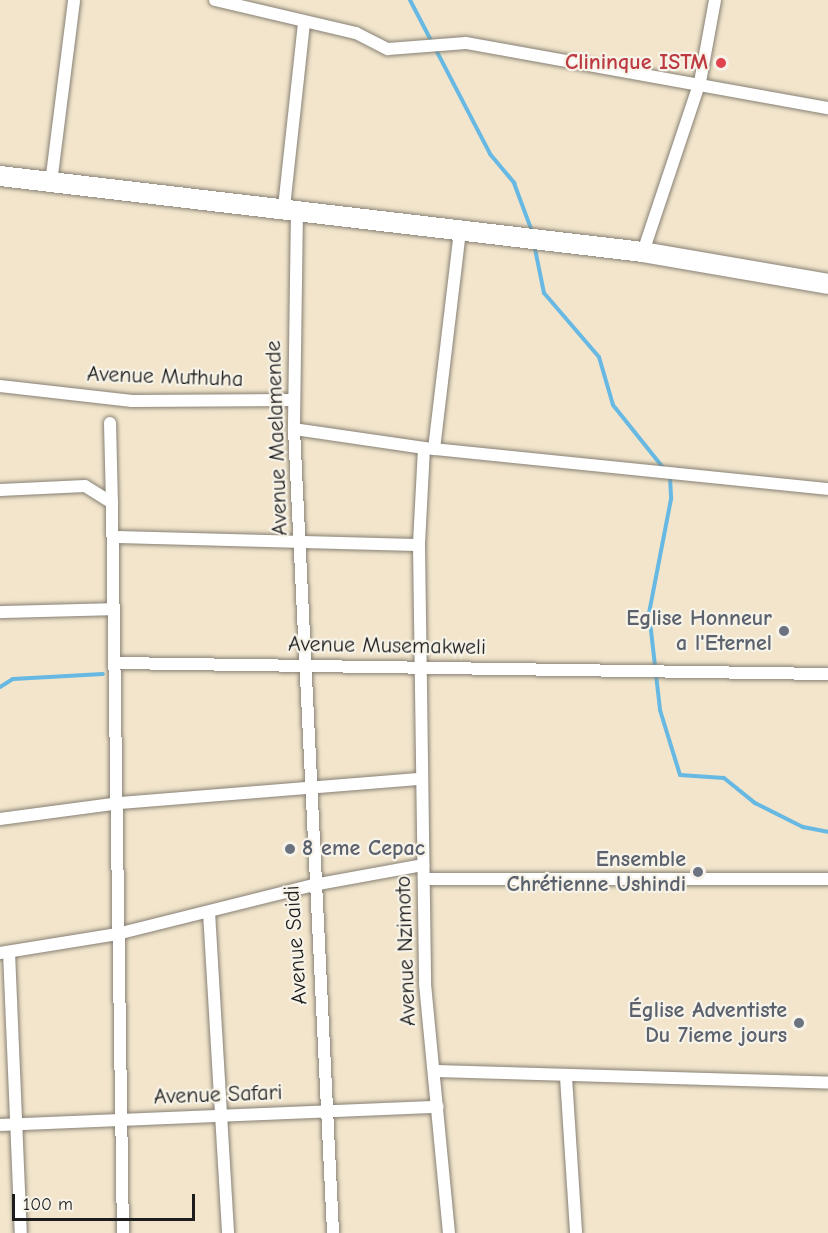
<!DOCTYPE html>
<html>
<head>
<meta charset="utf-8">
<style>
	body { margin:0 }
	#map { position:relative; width:828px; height:1233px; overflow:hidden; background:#f2e5cc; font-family:"Comic Neue",sans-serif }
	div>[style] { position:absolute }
	.stream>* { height:4px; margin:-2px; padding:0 2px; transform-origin:2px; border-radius:2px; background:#67b9e3 }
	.roads { filter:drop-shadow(0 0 2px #878074) drop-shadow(0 0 2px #878074) }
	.street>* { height:12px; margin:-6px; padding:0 6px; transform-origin:6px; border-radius:6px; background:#fff }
	.primary>* { height:20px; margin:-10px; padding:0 10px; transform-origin:10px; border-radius:10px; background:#fff }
	.dots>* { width:16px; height:16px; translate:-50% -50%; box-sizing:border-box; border:3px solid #f7f3e8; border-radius:50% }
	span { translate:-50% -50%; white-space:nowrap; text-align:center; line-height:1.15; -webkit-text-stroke:4.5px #f7f3e8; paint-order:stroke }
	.health-label { font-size:22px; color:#be3a42; font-weight:700 }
	.right { translate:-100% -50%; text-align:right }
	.street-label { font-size:22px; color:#1c1c1c }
	.worship-label { font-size:22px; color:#5b616d; font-weight:700 }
	.left { translate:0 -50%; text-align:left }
	.scale { position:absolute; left:12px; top:1194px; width:183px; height:27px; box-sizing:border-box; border:3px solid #1c1c1c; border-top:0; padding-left:8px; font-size:18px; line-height:21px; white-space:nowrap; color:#1c1c1c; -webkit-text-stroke:4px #f7f3e8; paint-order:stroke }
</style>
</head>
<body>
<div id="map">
	<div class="stream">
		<i style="left:410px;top:0;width:174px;rotate:62.5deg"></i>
		<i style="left:490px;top:154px;width:38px;rotate:50deg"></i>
		<i style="left:514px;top:183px;width:54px;rotate:69.6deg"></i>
		<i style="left:534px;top:244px;width:50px;rotate:78.5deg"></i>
		<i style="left:544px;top:293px;width:84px;rotate:49.3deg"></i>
		<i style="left:599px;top:357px;width:50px;rotate:73.7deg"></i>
		<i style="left:613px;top:405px;width:82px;rotate:51.4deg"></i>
		<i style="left:670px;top:477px;width:22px;rotate:87deg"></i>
		<i style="left:671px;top:499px;width:116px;rotate:100.9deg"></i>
		<i style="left:649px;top:613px;width:98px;rotate:83.5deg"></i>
		<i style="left:660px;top:710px;width:68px;rotate:72.9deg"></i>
		<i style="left:680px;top:775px;width:44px;rotate:3.9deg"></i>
		<i style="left:724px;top:778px;width:40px;rotate:39deg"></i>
		<i style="left:755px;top:803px;width:54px;rotate:26.6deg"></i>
		<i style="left:803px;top:827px;width:25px;rotate:11deg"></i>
		<i style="left:0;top:687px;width:15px;rotate:-32deg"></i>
		<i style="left:13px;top:679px;width:90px;rotate:-3.2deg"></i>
	</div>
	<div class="roads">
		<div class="street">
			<i style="left:215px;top:0;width:145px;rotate:13.2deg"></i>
			<i style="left:356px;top:33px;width:36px;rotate:27deg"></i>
			<i style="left:388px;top:49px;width:78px;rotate:-4.4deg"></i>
			<i style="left:466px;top:43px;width:368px;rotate:10.2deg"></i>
			<i style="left:51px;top:183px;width:184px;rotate:-82.8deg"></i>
			<i style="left:284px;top:207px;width:184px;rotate:-83.8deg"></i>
			<i style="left:297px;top:209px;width:220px;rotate:90.8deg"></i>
			<i style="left:294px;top:429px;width:805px;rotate:87.22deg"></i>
			<i style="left:643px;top:252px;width:179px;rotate:-71.5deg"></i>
			<i style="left:700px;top:82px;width:83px;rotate:-79.6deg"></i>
			<i style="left:0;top:386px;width:133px;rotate:6.5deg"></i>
			<i style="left:132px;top:401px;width:161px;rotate:-0.4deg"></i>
			<i style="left:110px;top:423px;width:80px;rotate:88.6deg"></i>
			<i style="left:294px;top:429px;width:131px;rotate:8.3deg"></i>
			<i style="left:424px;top:448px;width:406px;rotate:5.8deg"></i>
			<i style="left:424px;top:448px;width:97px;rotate:93deg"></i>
			<i style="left:419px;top:545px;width:439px;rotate:89.2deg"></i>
			<i style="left:425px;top:984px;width:250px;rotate:84.5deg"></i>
			<i style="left:434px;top:449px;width:221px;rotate:-83.2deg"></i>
			<i style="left:0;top:490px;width:85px;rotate:-2.7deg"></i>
			<i style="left:85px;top:486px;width:32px;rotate:32deg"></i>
			<i style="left:112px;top:503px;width:730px;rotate:89.14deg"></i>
			<i style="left:114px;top:537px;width:305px;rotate:1.5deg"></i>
			<i style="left:0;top:612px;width:113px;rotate:-1.5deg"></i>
			<i style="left:117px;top:663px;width:711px;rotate:0.89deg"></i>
			<i style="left:0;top:819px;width:121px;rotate:-7.6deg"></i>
			<i style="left:120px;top:803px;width:302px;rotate:-4.6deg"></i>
			<i style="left:424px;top:879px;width:404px"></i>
			<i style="left:209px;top:912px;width:322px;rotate:86.6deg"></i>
			<i style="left:9px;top:952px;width:281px;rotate:87.6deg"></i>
			<i style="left:0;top:953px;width:119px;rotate:-9.2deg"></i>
			<i style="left:117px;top:934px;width:202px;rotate:-14deg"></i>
			<i style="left:313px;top:885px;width:112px;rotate:-10.3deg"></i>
			<i style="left:434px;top:1071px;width:394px;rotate:1.7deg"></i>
			<i style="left:566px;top:1077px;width:156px;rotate:86.3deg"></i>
			<i style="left:0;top:1125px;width:438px;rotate:-2.4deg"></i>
		</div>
		<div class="primary">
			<i style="left:0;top:176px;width:647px;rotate:6.74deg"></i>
			<i style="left:643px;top:252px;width:188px;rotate:9.8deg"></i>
		</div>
	</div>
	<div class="dots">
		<i style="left:721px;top:63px;background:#e0444e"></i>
		<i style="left:784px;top:631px;background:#6b7280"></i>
		<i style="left:290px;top:849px;background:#6b7280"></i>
		<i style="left:698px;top:872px;background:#6b7280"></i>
		<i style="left:799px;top:1023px;background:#6b7280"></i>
	</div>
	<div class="health-label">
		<span class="right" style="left:708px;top:63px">Clininque ISTM</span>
	</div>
	<div class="street-label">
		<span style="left:165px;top:377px;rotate:2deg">Avenue Muthuha</span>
		<span style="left:277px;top:438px;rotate:-92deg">Avenue Maelamende</span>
		<span style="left:387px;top:646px;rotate:1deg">Avenue Musemakweli</span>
		<span style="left:296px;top:945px;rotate:-94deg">Avenue Saidi</span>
		<span style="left:406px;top:951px;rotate:-92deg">Avenue Nzimoto</span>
		<span style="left:218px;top:1095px;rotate:-2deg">Avenue Safari</span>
	</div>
	<div class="worship-label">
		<span class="right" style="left:772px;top:631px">Eglise Honneur<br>a l'Eternel</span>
		<span class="left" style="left:302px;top:849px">8 eme Cepac</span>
		<span class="right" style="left:686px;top:872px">Ensemble<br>Chrétienne Ushindi</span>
		<span class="right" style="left:787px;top:1023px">Église Adventiste<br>Du 7ieme jours</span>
	</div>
	<div class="scale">100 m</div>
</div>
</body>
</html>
